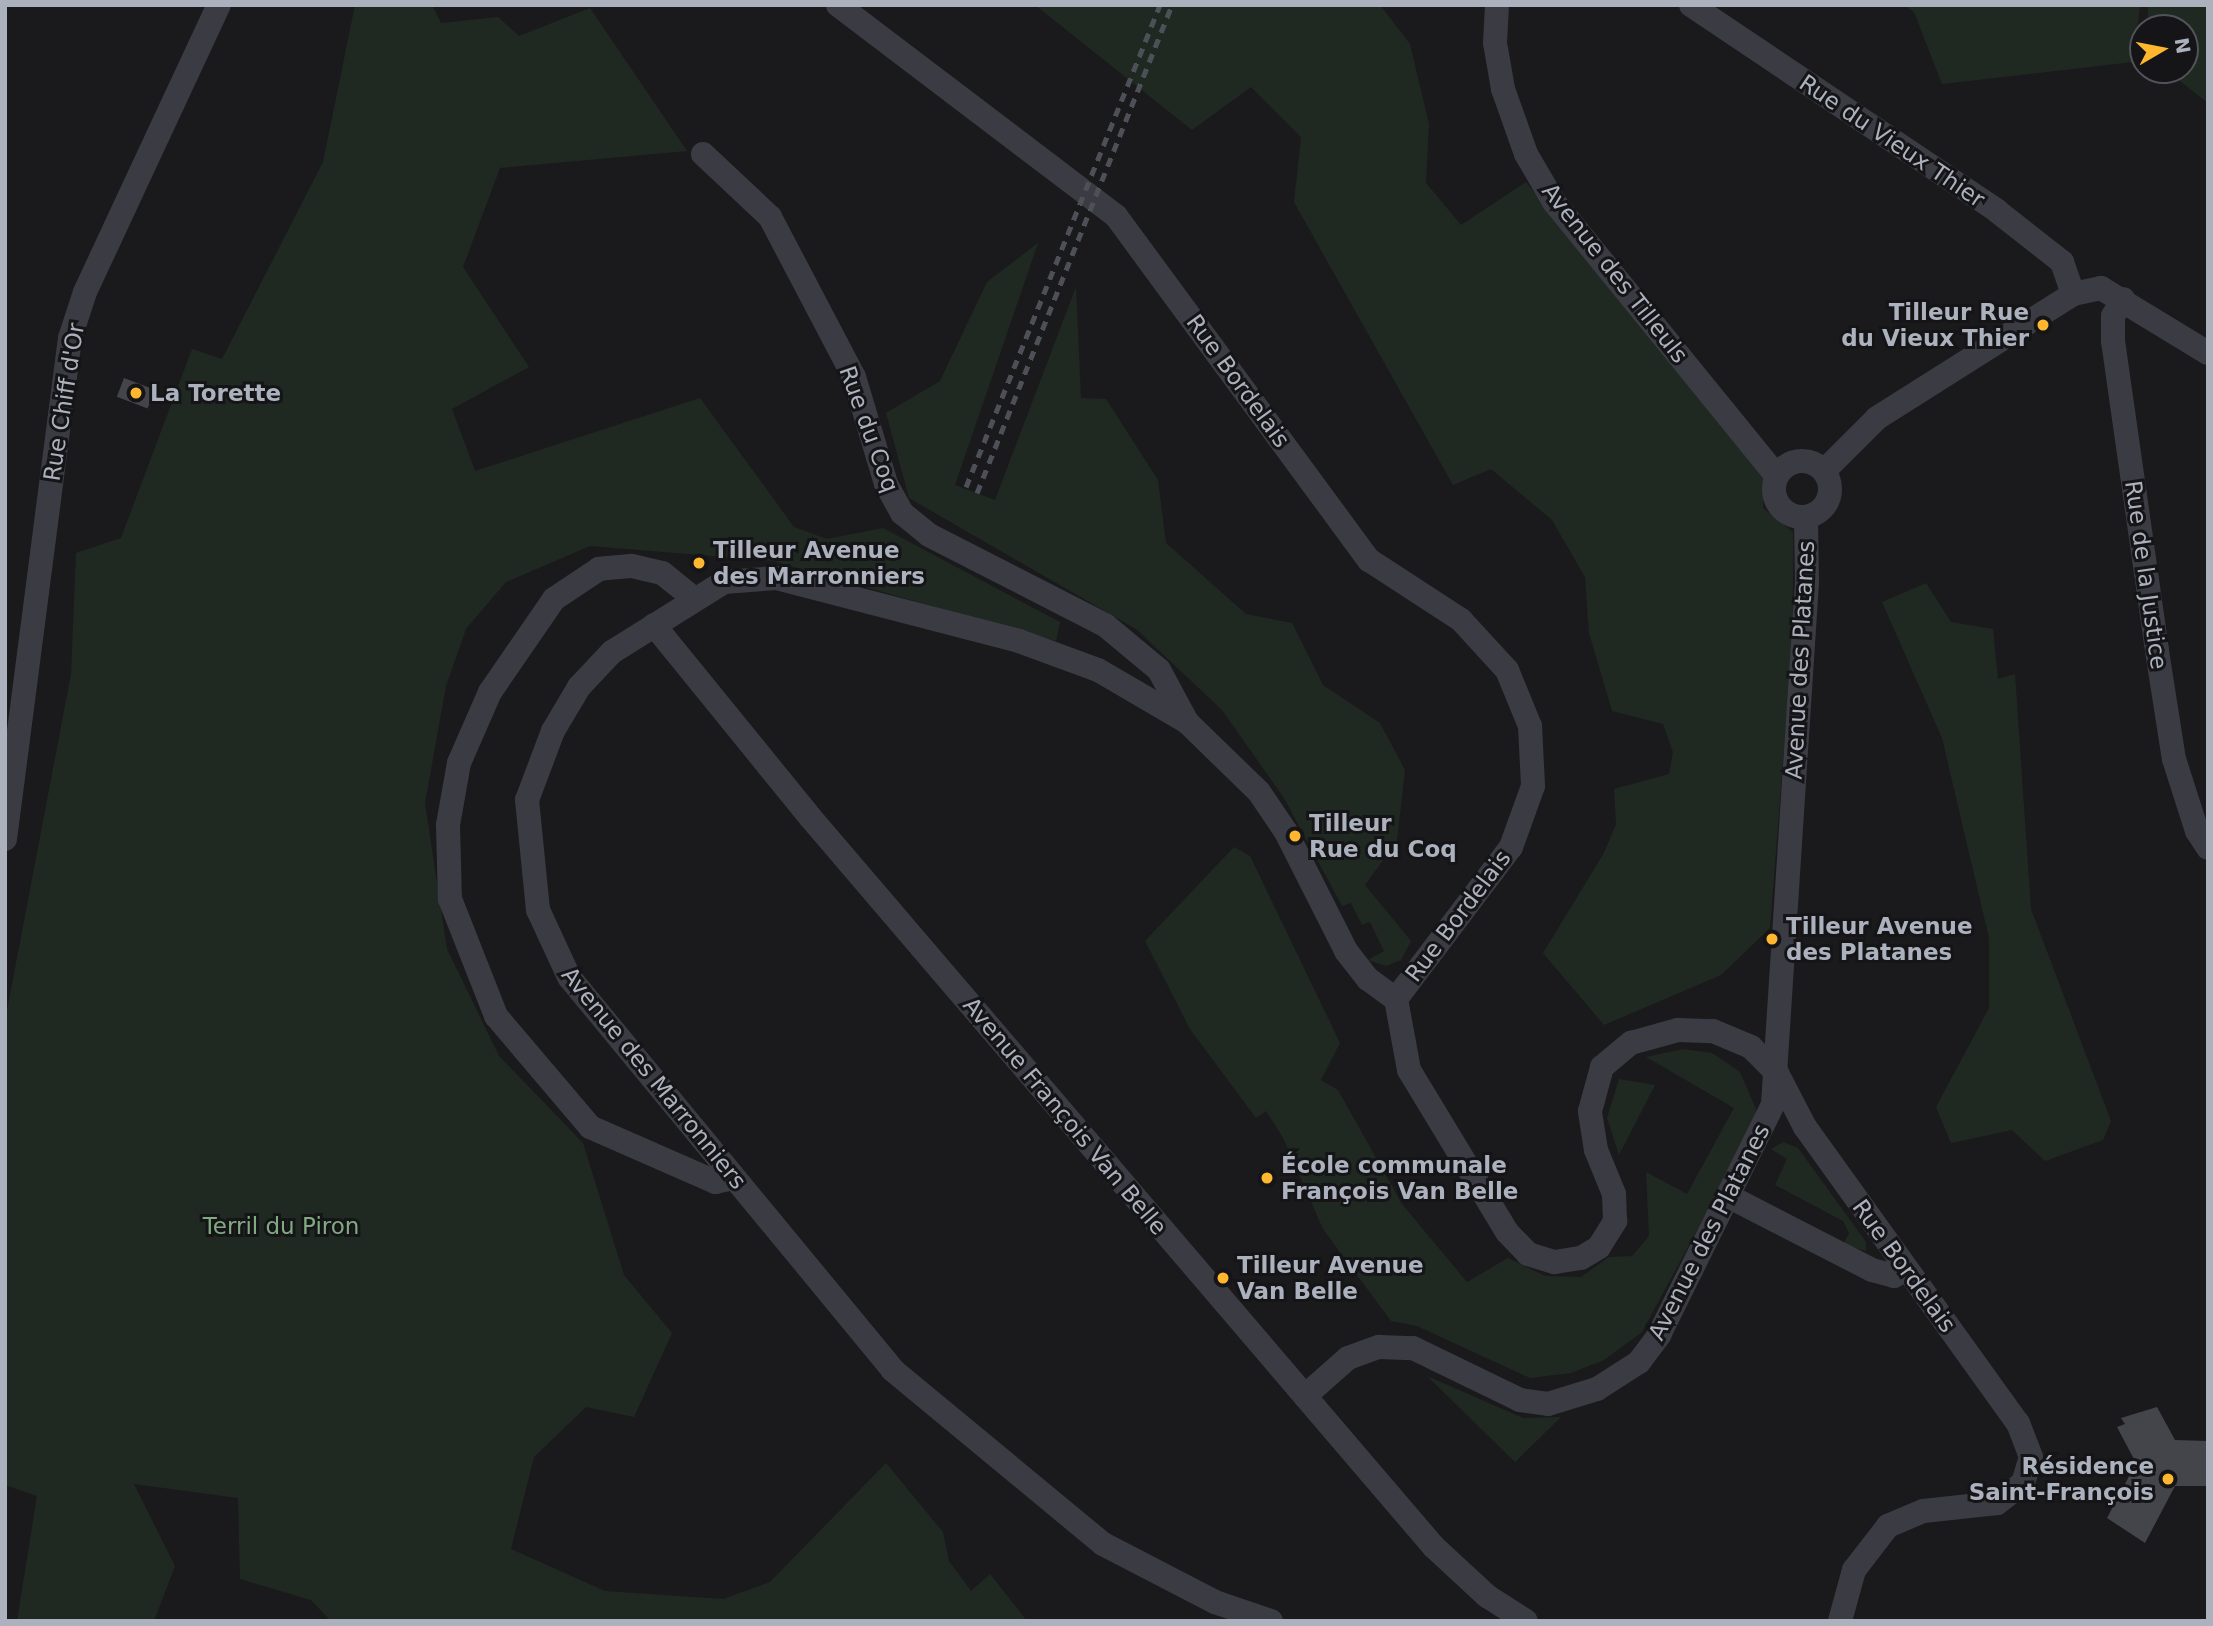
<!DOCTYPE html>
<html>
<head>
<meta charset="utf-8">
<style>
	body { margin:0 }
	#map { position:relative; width:2213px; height:1626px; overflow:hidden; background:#1a1a1d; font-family:"DejaVu Sans",sans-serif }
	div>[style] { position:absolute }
	.green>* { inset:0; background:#1f2921 }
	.building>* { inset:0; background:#44454a; transform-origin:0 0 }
	.street>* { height:24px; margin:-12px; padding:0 12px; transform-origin:12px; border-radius:12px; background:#3b3c43 }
	.street>.ring { margin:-12px; padding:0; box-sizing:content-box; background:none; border:24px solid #3b3c43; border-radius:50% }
	.rail>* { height:5px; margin-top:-2.5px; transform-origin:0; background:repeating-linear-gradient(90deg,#4e5058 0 9px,transparent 0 16px) }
	.dots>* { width:19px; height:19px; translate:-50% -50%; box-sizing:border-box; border:4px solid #151518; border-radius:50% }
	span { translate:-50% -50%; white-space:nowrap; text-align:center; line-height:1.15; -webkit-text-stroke:6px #151518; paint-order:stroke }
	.street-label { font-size:23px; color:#acb1be }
	.poi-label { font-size:23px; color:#acb1be; font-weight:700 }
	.right { translate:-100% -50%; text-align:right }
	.left { translate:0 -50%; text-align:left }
	.park-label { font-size:23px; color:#81aa83 }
	.frame { position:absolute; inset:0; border:7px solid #acb1be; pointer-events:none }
	.north { position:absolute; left:2129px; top:14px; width:70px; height:70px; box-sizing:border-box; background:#151518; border:2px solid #51535a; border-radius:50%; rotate:80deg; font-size:19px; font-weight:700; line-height:28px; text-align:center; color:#acb1be }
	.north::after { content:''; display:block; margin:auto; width:24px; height:32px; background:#ffb730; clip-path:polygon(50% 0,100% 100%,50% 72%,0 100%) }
</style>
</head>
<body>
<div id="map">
	<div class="green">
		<i style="clip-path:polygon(355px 5px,432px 5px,441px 23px,498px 17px,519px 36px,590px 8px,687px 151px,500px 168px,463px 267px,529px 367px,452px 409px,475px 471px,700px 398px,794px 527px,827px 539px,883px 528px,1060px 622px,1056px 641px,773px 561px,590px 546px,506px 582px,466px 629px,446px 686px,425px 803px,447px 949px,499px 1056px,583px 1143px,624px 1275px,672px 1333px,634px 1417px,586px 1407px,534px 1457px,511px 1549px,605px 1591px,723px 1599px,770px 1582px,886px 1463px,943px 1532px,949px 1561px,971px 1591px,990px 1574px,1027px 1621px,331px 1621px,311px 1600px,240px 1579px,238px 1498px,134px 1484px,175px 1566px,154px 1621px,17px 1621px,37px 1496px,5px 1485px,5px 1021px,71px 674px,76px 553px,121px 538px,192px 349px,222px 359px,323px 162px)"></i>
		<i style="clip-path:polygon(1035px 5px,1380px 5px,1410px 44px,1429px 124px,1426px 183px,1461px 225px,1526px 182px,1763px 473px,1763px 508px,1793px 532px,1793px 636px,1770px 928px,1721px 975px,1604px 1025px,1543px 953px,1604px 853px,1616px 824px,1614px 789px,1669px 774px,1673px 752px,1663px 724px,1612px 711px,1589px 633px,1585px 577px,1552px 520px,1491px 469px,1453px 485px,1294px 202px,1301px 137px,1251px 87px,1192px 130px)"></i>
		<i style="clip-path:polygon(1903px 5px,2140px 5px,2133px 62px,1942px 84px,1914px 12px)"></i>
		<i style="clip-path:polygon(2148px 5px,2208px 5px,2208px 103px,2166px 70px,2185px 70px,2185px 28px,2148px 28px)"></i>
		<i style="clip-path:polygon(1038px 243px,955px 485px,995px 500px,1076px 287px,1081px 398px,1106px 399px,1158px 480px,1166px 543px,1246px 614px,1292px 623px,1323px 685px,1380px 723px,1405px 770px,1397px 841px,1365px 885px,1411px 941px,1401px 960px,1386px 966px,1368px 960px,1384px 951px,1370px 922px,1362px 925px,1351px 903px,1342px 906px,1284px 798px,1222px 710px,1136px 629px,909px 498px,886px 413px,940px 381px,987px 282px)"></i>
		<i style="clip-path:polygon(1926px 583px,1951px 622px,1993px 629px,1998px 679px,2015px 674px,2031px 909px,2111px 1121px,2103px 1140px,2045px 1161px,2012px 1130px,1951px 1143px,1936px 1107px,1989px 1008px,1989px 938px,1942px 738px,1882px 602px)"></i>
		<i style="clip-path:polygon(1234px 847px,1250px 856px,1340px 1043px,1321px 1080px,1338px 1090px,1402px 1204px,1467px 1282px,1508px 1258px,1545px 1276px,1581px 1277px,1609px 1257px,1632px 1256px,1649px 1236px,1646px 1172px,1687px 1194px,1734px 1108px,1646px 1057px,1683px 1049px,1712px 1053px,1740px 1072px,1756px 1109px,1755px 1123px,1642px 1332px,1604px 1360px,1571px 1373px,1530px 1378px,1417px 1326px,1391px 1321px,1323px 1229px,1283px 1138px,1266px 1111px,1256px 1118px,1190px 1029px,1145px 941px)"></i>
		<i style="clip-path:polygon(1619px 1079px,1655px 1085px,1619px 1155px,1607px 1118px)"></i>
		<i style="clip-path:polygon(1783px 1142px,1798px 1148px,1866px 1242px,1866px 1251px,1843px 1245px,1849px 1233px,1843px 1221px,1775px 1185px,1787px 1159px,1771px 1149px)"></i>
		<i style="clip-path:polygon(1427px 1376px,1523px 1418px,1561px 1417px,1515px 1462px)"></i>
	</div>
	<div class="building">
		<i style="left:124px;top:378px;width:33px;height:20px;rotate:21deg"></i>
		<i style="clip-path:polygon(2157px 1407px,2175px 1440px,2208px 1441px,2208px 1486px,2175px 1486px,2145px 1543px,2107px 1518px,2136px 1463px,2117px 1427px,2125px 1424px,2121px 1418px)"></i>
	</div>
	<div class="street">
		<i style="left:838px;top:5px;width:349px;rotate:37.2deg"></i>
		<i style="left:1116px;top:216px;width:427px;rotate:53.7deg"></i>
		<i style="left:1369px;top:560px;width:110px;rotate:33.1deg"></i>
		<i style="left:1461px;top:620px;width:68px;rotate:47.4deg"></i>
		<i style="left:1507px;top:670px;width:61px;rotate:67.7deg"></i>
		<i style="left:1530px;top:726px;width:60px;rotate:87.1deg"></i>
		<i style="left:1533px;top:786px;width:65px;rotate:109.8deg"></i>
		<i style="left:1511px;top:847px;width:191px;rotate:127.1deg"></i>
		<i style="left:1396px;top:999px;width:72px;rotate:79.6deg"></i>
		<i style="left:1409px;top:1070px;width:189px;rotate:58.8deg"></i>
		<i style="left:1507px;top:1232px;width:30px;rotate:46deg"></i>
		<i style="left:1528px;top:1254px;width:28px;rotate:17deg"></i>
		<i style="left:1555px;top:1262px;width:26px;rotate:-9deg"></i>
		<i style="left:1581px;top:1258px;width:21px;rotate:-31deg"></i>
		<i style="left:1599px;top:1247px;width:31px;rotate:-58deg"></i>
		<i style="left:1615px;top:1221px;width:27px;rotate:-92deg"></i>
		<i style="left:1614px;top:1194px;width:48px;rotate:-112.2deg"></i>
		<i style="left:1596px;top:1150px;width:39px;rotate:-99deg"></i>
		<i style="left:1590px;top:1111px;width:46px;rotate:-74.7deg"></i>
		<i style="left:1602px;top:1067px;width:38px;rotate:-40deg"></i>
		<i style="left:1631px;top:1043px;width:49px;rotate:-15.5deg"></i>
		<i style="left:1678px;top:1030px;width:35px;rotate:2deg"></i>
		<i style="left:1713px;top:1031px;width:41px;rotate:22.8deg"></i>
		<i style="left:1751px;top:1047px;width:37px;rotate:45deg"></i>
		<i style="left:1777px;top:1073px;width:61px;rotate:62.6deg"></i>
		<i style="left:1805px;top:1127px;width:365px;rotate:54.3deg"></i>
		<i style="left:2018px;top:1423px;width:36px;rotate:69deg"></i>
		<i style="left:2031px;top:1457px;width:27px;rotate:107deg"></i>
		<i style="left:2023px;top:1483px;width:33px;rotate:142deg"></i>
		<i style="left:1997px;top:1503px;width:74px;rotate:173.8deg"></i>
		<i style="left:1923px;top:1511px;width:38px;rotate:157deg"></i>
		<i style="left:1888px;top:1526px;width:56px;rotate:127.7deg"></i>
		<i style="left:1854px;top:1570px;width:53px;rotate:105.4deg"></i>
		<i style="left:1497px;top:5px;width:38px;rotate:93deg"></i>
		<i style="left:1495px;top:43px;width:47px;rotate:80.1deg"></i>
		<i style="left:1503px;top:89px;width:69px;rotate:70.5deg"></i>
		<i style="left:1526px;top:154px;width:56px;rotate:59.7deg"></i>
		<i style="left:1554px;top:202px;width:353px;rotate:50.9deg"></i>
		<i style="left:1691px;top:5px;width:369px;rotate:33.9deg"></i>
		<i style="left:1997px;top:211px;width:83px;rotate:38.1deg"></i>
		<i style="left:2062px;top:262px;width:34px;rotate:71deg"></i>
		<i style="left:703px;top:154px;width:92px;rotate:43.2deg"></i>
		<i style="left:770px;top:217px;width:181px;rotate:62.3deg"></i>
		<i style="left:854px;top:377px;width:112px;rotate:73.3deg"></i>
		<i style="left:886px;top:484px;width:33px;rotate:61deg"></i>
		<i style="left:902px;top:513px;width:35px;rotate:39deg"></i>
		<i style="left:929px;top:535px;width:198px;rotate:27.1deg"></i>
		<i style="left:1105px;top:625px;width:70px;rotate:39.8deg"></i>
		<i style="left:1159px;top:670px;width:59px;rotate:61.7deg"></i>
		<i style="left:2123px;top:299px;width:20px;rotate:120deg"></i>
		<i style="left:2113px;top:316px;width:25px;rotate:90deg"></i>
		<i style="left:2113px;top:341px;width:313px;rotate:81.9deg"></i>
		<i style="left:2157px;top:651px;width:109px;rotate:81.1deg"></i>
		<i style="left:2174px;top:759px;width:76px;rotate:72.3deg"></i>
		<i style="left:2197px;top:831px;width:20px;rotate:57deg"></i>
		<i class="ring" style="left:1774px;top:461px;width:32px;height:32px"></i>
		<i style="left:1824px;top:471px;width:75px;rotate:-45deg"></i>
		<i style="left:1877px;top:418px;width:232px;rotate:-32.3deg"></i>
		<i style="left:2073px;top:294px;width:29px;rotate:-12deg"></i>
		<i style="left:2101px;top:288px;width:125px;rotate:31.3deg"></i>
		<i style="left:692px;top:597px;width:38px;rotate:-141deg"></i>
		<i style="left:662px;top:573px;width:32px;rotate:-167deg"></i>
		<i style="left:631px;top:566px;width:32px;rotate:175deg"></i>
		<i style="left:599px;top:569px;width:54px;rotate:146.3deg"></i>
		<i style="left:554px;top:599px;width:113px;rotate:124.5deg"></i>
		<i style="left:490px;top:692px;width:77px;rotate:113.6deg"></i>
		<i style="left:459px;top:763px;width:63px;rotate:100.1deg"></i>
		<i style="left:448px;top:825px;width:74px;rotate:88.5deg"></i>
		<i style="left:450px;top:899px;width:126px;rotate:68.5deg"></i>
		<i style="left:496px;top:1016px;width:145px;rotate:49.7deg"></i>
		<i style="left:590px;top:1127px;width:137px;rotate:23.7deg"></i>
		<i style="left:715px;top:1182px;width:19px;rotate:-12deg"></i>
		<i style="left:654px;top:625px;width:247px;rotate:50.9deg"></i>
		<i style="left:810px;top:817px;width:960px;rotate:49.48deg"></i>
		<i style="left:1434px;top:1547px;width:72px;rotate:42.8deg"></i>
		<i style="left:1487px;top:1596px;width:46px;rotate:32.7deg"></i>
		<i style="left:5px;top:839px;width:505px;rotate:-82.61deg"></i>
		<i style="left:70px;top:338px;width:48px;rotate:-71.9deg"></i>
		<i style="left:85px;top:292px;width:317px;rotate:-65deg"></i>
		<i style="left:1730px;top:1197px;width:160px;rotate:27.2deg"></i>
		<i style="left:1872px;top:1270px;width:23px;rotate:15deg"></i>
		<i style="left:1894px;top:1276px;width:14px;rotate:-34deg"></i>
		<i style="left:1305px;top:1396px;width:57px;rotate:-41.5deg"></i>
		<i style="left:1348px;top:1358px;width:33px;rotate:-20deg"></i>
		<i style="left:1379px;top:1347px;width:34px;rotate:2deg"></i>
		<i style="left:1413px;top:1348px;width:119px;rotate:25.9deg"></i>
		<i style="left:1520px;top:1400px;width:28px;rotate:8deg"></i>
		<i style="left:1548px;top:1404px;width:51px;rotate:-17deg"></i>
		<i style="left:1597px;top:1389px;width:50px;rotate:-32.7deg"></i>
		<i style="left:1639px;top:1362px;width:34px;rotate:-53deg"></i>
		<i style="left:1659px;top:1335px;width:258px;rotate:-63.7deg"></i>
		<i style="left:1773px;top:1104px;width:522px;rotate:-86.27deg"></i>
		<i style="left:1807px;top:583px;width:66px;rotate:-90.9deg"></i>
		<i style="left:1271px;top:1621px;width:59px;rotate:-161.3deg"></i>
		<i style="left:1215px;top:1602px;width:126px;rotate:-152.6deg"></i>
		<i style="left:1103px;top:1544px;width:273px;rotate:-140.4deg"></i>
		<i style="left:893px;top:1370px;width:509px;rotate:-129.5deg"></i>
		<i style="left:569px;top:977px;width:74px;rotate:-114.8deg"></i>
		<i style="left:538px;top:910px;width:111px;rotate:-95.7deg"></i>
		<i style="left:527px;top:800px;width:74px;rotate:-69.4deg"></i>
		<i style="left:553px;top:731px;width:51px;rotate:-59.4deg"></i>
		<i style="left:579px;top:687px;width:48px;rotate:-46.7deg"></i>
		<i style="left:612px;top:652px;width:132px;rotate:-32deg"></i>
		<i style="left:724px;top:582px;width:52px;rotate:-4.4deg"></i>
		<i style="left:776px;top:578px;width:251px;rotate:14.5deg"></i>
		<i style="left:1019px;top:641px;width:84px;rotate:20.2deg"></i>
		<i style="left:1098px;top:670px;width:103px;rotate:30.3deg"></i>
		<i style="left:1187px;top:722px;width:100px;rotate:44.2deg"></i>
		<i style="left:1259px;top:792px;width:48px;rotate:56deg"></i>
		<i style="left:1286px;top:832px;width:133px;rotate:63.2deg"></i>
		<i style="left:1346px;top:951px;width:36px;rotate:52deg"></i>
		<i style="left:1368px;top:979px;width:34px;rotate:36deg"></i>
	</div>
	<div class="rail">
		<i style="left:966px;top:487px;width:520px;rotate:-68.08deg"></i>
		<i style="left:977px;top:493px;width:526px;rotate:-68.22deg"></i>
	</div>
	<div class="dots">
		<i style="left:2043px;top:325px;background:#ffb730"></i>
		<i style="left:136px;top:393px;background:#ffb730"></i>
		<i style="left:699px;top:563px;background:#ffb730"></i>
		<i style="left:1295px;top:836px;background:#ffb730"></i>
		<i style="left:1772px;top:939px;background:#ffb730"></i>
		<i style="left:1267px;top:1178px;background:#ffb730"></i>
		<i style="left:1223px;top:1278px;background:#ffb730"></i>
		<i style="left:2168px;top:1479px;background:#ffb730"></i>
	</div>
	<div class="street-label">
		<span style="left:1892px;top:141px;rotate:34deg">Rue du Vieux Thier</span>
		<span style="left:1615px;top:273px;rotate:52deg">Avenue des Tilleuls</span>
		<span style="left:1238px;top:381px;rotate:54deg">Rue Bordelais</span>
		<span style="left:64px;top:402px;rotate:-81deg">Rue Chiff d'Or</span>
		<span style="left:869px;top:429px;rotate:70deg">Rue du Coq</span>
		<span style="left:2146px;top:575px;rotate:82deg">Rue de la Justice</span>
		<span style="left:1800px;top:660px;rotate:-87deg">Avenue des Platanes</span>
		<span style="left:1458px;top:916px;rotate:-53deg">Rue Bordelais</span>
		<span style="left:654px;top:1078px;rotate:51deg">Avenue des Marronniers</span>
		<span style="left:1065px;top:1116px;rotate:50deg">Avenue François Van Belle</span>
		<span style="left:1709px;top:1232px;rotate:-63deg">Avenue des Platanes</span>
		<span style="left:1904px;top:1266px;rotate:54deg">Rue Bordelais</span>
	</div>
	<div class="poi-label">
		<span class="right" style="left:2029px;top:325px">Tilleur Rue<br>du Vieux Thier</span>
		<span class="left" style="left:150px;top:393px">La Torette</span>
		<span class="left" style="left:713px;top:563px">Tilleur Avenue<br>des Marronniers</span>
		<span class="left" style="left:1309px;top:836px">Tilleur<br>Rue du Coq</span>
		<span class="left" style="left:1786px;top:939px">Tilleur Avenue<br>des Platanes</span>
		<span class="left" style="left:1281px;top:1178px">École communale<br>François Van Belle</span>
		<span class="left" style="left:1237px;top:1278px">Tilleur Avenue<br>Van Belle</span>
		<span class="right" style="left:2154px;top:1479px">Résidence<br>Saint-François</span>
	</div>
	<div class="park-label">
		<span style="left:281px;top:1226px">Terril du Piron</span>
	</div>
	<div class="frame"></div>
	<div class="north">N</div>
</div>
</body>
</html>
